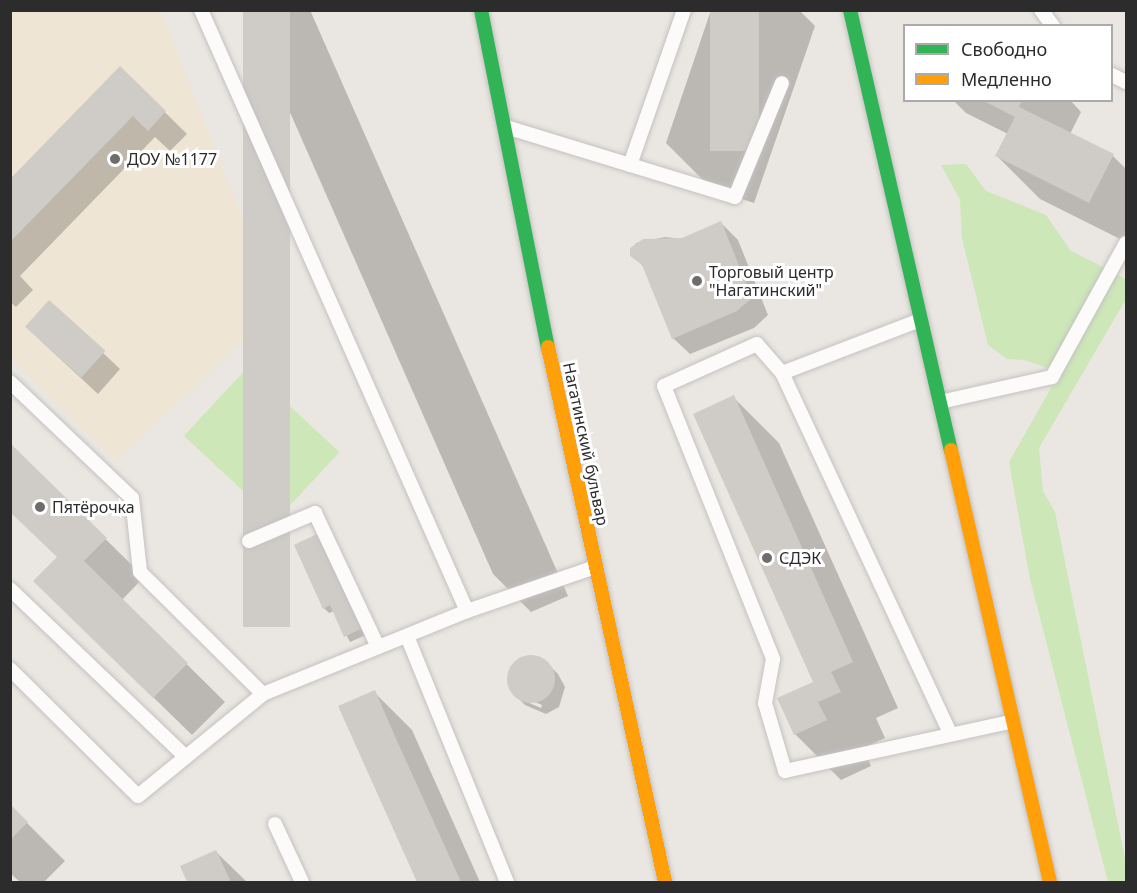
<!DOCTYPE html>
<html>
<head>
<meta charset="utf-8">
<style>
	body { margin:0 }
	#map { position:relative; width:1137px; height:893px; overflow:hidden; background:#eae6e1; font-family:"Noto Sans",sans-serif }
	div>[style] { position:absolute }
	.education>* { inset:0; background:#eee5d5 }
	.green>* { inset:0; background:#cde7b8; transform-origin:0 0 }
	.shadow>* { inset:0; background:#0003 }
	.building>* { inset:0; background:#cfccc8; transform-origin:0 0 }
	.round { border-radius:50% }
	.roads { filter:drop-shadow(0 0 2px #c3c2c2) drop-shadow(0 0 2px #c3c2c2) }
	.lane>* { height:14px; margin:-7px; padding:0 7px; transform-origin:7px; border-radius:7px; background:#fcfbfa }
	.fast>* { height:14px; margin:-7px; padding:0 7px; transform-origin:7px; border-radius:7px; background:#30b455 }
	.slow>* { height:14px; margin:-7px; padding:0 7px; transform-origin:7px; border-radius:7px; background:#ff9f0a }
	.dots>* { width:16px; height:16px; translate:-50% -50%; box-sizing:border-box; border:3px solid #fff; border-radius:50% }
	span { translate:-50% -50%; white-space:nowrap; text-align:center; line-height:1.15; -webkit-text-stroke:6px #fff; paint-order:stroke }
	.poi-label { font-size:16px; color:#2c2c2c }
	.left { translate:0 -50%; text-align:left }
	.street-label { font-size:16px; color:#2c2c2c }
	.frame { position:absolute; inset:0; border:12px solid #2c2c2c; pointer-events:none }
	.legend { position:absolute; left:903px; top:24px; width:210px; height:78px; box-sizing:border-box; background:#fff; border:2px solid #ababab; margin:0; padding:8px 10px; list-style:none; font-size:18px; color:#2c2c2c }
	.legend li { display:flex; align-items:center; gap:12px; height:30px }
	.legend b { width:30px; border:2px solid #ababab }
</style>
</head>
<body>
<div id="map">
	<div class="education">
		<i style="clip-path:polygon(10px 11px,161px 11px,277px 307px,116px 462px,11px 358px)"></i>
	</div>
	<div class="green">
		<i style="clip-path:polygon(966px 164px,986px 191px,1046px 215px,1071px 251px,1126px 279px,1126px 299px,1039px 448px,1043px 491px,1055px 512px,1126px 864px,1126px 882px,1108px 882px,1030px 579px,1009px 462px,1060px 372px,1024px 360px,1007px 359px,988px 345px,962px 238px,960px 200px,941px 165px)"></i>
		<i style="left:248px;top:367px;width:125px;height:94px;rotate:43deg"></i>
	</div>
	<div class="shadow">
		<i style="clip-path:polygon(245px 10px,310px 10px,568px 596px,531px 612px,493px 574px)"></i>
		<i style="clip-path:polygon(711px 10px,799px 10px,815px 26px,754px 203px,712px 189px,666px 143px)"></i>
		<i style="clip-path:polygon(120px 68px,187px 134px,170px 151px,155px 137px,20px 276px,33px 290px,16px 307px,10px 302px,10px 182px)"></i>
		<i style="clip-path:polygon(953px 100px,1070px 100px,1081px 112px,1070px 134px,1113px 156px,1126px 169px,1126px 242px,1040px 199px,997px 156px,1008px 134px,966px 113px)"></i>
		<i style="clip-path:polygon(721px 223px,738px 240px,768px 315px,754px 328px,690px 354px,673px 338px,645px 268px,632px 255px,636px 243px,665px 237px,682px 239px)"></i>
		<i style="clip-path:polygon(49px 302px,120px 369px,98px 394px,43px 343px)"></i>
		<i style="clip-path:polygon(733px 397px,779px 443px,898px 708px,876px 718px,885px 738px,863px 748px,871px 766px,841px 780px,795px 734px,815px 683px)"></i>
		<i style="clip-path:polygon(10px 445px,144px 577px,122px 600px,225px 702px,192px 735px,73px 619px,59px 557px)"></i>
		<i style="clip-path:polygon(319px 535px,366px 635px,350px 642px,334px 611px,329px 613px,324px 608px)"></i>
		<i style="clip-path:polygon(evenodd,526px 658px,547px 663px,558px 674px,565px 687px,559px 707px,546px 714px,525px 705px,514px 694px,509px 680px,514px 666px,526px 658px,520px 696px,542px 705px,541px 708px,520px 699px,520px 696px)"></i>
		<i style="clip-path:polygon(374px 692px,412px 730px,480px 882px,418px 882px,340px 707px)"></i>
		<i style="clip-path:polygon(10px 806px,65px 861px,44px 882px,20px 882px,10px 873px)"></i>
		<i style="clip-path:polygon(216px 852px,247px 882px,189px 882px,182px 867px)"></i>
	</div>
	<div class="building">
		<i style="left:243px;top:10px;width:47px;height:617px"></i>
		<i style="left:710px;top:10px;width:49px;height:141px"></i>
		<i style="clip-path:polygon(120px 66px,166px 111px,148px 131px,133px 116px,10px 242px,10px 179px)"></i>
		<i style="clip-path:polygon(982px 100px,1022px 100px,1019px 107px,1114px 154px,1089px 203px,995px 156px,1015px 117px)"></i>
		<i style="clip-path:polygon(721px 221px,752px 298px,737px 311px,672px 339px,642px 265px,630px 256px,630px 248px,643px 239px,682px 238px)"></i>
		<i style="left:49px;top:300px;width:76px;height:36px;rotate:42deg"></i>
		<i style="clip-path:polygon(734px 395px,853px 662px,831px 672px,841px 692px,818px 702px,827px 720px,794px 735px,777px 698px,813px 682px,693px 414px)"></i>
		<i style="clip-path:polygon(10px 443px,107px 538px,84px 561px,188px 663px,153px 698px,33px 581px,57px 557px,10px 512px)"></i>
		<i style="clip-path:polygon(319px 533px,361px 629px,344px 637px,330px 605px,323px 609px,294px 545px)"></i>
		<i class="round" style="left:507px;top:655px;width:48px;height:48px"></i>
		<i style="clip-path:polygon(375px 690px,393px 732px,461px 882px,417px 882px,338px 706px)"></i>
		<i style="clip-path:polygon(10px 804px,28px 822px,10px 840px)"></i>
		<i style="clip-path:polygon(216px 850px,231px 882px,187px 882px,180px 866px)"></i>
	</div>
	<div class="roads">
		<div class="lane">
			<i style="left:201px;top:10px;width:657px;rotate:66.13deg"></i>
			<i style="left:1041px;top:10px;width:20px;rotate:53deg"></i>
			<i style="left:1112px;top:75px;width:16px;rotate:27deg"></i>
			<i style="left:506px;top:127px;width:239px;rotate:17deg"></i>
			<i style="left:735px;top:197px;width:123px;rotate:-67.6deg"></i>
			<i style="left:630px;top:165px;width:164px;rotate:-70.8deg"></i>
			<i style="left:782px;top:373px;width:148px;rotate:-21deg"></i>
			<i style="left:10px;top:382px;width:168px;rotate:43.6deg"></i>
			<i style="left:132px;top:498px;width:74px;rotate:83.8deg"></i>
			<i style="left:140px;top:572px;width:173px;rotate:44.8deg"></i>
			<i style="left:940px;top:402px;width:115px;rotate:-12.6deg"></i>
			<i style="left:1052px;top:377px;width:153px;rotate:-61.1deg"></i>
			<i style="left:249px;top:541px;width:72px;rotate:-23deg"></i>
			<i style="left:315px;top:513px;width:148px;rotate:64.8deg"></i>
			<i style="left:10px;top:589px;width:243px;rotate:43.7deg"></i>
			<i style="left:407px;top:636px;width:266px;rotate:67.9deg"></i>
			<i style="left:10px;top:669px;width:180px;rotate:44.8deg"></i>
			<i style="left:138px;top:796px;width:161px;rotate:-39.2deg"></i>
			<i style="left:263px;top:694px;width:220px;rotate:-22.1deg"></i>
			<i style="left:467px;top:611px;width:135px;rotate:-19deg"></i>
			<i style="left:950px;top:733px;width:397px;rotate:-115deg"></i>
			<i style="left:782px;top:373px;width:38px;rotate:-131deg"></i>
			<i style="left:757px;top:344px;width:102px;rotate:155.7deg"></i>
			<i style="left:664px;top:386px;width:294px;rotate:68.2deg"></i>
			<i style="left:773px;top:659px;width:45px;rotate:100.3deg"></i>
			<i style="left:765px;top:703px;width:71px;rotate:73.6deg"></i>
			<i style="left:785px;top:771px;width:230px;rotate:-12.3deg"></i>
			<i style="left:275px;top:824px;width:64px;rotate:65deg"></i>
		</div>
		<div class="fast">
			<i style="left:481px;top:10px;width:344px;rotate:78.8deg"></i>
			<i style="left:850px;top:10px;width:451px;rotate:77.1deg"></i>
		</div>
		<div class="slow">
			<i style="left:548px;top:347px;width:548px;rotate:77.66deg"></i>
			<i style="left:951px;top:450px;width:443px;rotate:77.1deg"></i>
		</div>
	</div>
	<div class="dots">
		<i style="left:115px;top:159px;background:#6e6d6b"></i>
		<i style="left:697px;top:281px;background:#6e6d6b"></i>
		<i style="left:40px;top:507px;background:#6e6d6b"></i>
		<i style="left:767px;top:558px;background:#6e6d6b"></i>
	</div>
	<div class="poi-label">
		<span class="left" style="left:127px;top:159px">ДОУ №1177</span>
		<span class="left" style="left:709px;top:281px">Торговый центр<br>"Нагатинский"</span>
		<span class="left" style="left:52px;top:507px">Пятёрочка</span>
		<span class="left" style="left:779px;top:558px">СДЭК</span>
	</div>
	<div class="street-label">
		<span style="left:586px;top:444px;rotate:78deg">Нагатинский бульвар</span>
	</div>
	<div class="frame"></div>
	<ul class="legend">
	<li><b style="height:8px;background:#30b455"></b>Свободно</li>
	<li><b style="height:8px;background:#ff9f0a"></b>Медленно</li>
	</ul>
</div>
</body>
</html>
